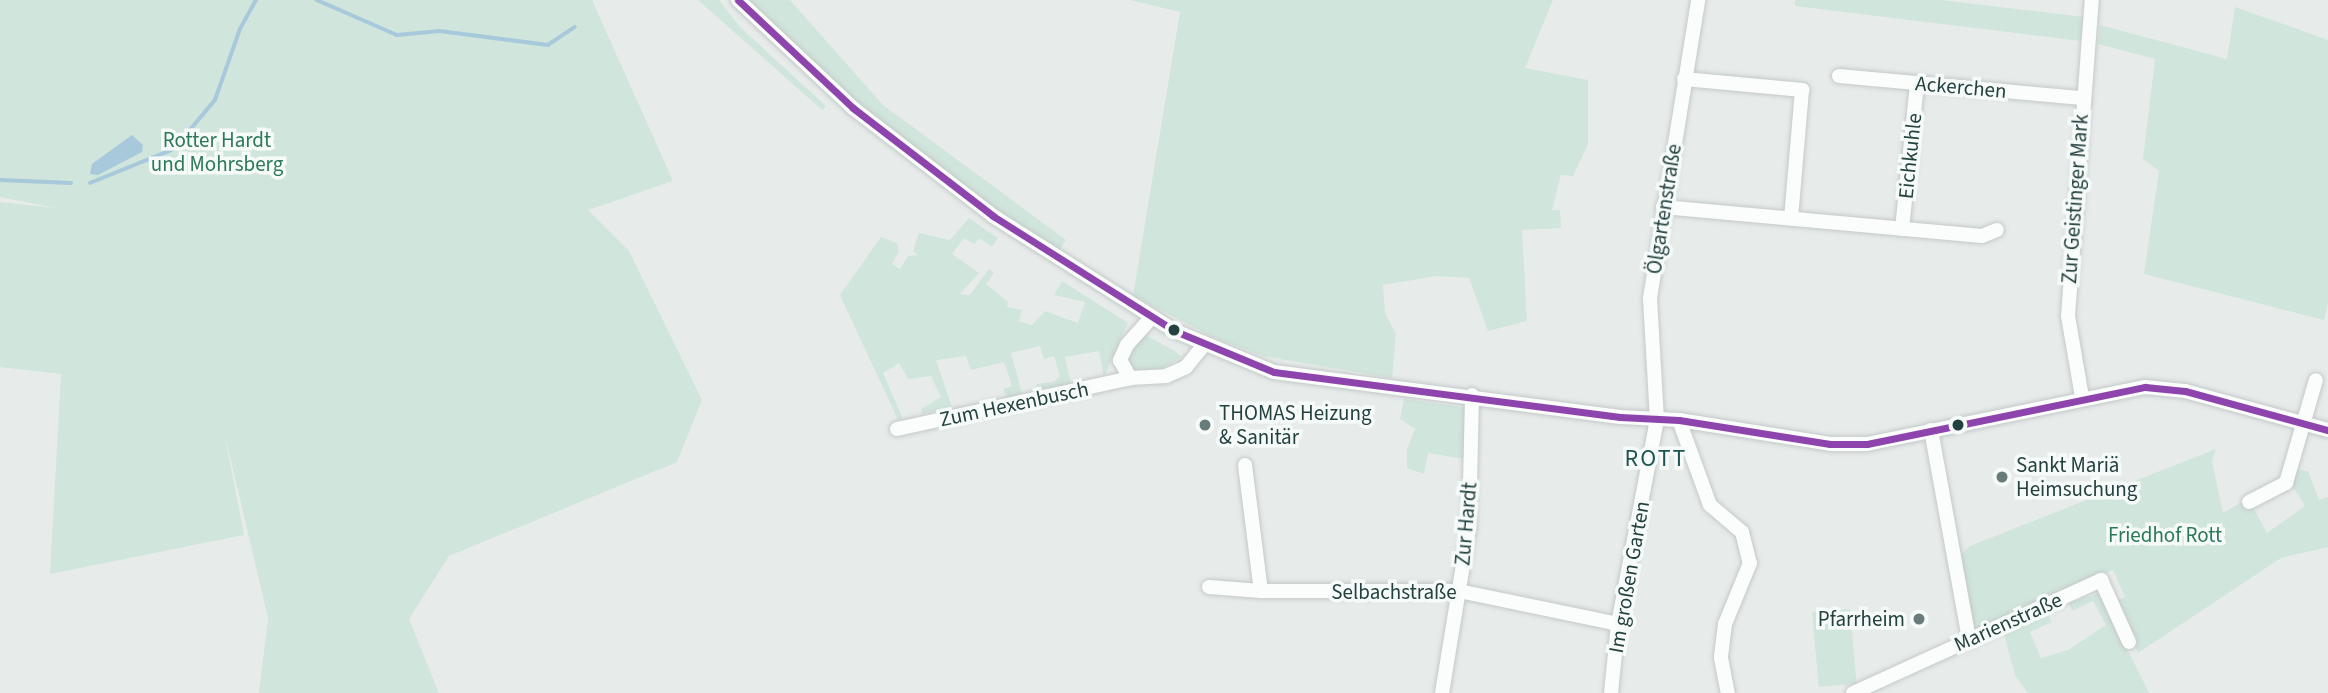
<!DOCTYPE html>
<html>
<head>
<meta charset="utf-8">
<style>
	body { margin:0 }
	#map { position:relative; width:2328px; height:693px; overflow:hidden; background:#e7eceb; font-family:"Source Sans 3",sans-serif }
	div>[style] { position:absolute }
	.green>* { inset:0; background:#d0e5db; transform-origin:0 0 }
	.water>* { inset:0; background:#a7c9db }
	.stream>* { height:3.5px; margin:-1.75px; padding:0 1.75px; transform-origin:1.75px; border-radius:1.75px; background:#a7c9db }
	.roads { filter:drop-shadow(0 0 2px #c4c9c8) drop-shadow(0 0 2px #c4c9c8) }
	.minor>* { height:14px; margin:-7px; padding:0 7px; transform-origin:7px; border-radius:7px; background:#fbfcfc }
	.bus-1>* { height:7px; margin:-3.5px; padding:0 3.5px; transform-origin:3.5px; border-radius:3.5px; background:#8e44ad }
	.dots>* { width:19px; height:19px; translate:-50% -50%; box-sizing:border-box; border:4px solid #f6fbf9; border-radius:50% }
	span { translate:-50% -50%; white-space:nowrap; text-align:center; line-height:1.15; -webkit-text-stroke:7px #f6fbf9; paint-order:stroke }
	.street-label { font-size:21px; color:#23413f }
	.park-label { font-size:21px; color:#2c795a }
	.poi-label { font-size:21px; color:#23413f }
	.left { translate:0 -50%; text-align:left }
	.right { translate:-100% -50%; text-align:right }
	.quarter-label { font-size:24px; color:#1e5452; letter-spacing:2px }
</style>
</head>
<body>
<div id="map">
	<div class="green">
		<i style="clip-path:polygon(0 0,592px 0,673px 181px,588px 210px,629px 251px,702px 400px,677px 462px,449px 556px,409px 619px,439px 693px,259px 693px,268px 618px,224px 431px,244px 535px,50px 574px,61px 374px,0 367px,0 202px,57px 208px,0 197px)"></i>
		<i style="clip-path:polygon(698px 0,719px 0,740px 27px,826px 106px,822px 110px)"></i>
		<i style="clip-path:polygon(749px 0,790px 0,883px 105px,1066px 240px,1059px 251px,976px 198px,816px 70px)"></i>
		<i style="clip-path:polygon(1130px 0,1553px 0,1525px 68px,1588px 80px,1588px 144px,1573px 176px,1561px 175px,1552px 210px,1560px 210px,1561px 228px,1522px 230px,1527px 321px,1488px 331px,1469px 278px,1437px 276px,1383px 285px,1385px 313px,1396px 334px,1392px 378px,1263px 356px,1213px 337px,1133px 296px,1180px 12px)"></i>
		<i style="clip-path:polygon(1795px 0,1941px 0,2084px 17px,2081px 41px,1795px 6px)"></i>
		<i style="clip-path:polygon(2235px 7px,2328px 40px,2328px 303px,2324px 320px,2144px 274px,2159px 171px,2143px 159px,2155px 59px,2098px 44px,2100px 25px,2227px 59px)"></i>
		<i style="clip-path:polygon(969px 218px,998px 238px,992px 247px,979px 238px,974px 244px,964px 238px,952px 254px,979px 273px,960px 294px,970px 295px,989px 269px,994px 273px,986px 284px,1008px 302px,1007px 307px,1022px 310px,1019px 321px,1032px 325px,1045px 311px,1078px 323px,1085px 302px,1054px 295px,1062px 281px,1128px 323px,1104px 377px,1099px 351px,1065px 357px,1071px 384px,1038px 390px,1036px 384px,1054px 382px,1060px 376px,1054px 356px,1044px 359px,1040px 346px,1011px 353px,1022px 393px,1007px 398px,1003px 389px,1012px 386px,1004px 362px,971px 370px,966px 356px,936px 360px,952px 407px,922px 414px,921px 409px,941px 397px,931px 376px,908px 379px,899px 363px,883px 373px,903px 419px,898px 420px,840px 295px,881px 237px,897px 243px,899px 251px,892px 264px,900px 269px,908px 256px,918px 255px,913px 251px,919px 233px,950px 240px)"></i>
		<i style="clip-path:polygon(1145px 335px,1173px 350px,1182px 357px,1159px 370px,1140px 372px,1130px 368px,1127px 359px,1134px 344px)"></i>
		<i style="clip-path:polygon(1404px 399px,1467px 408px,1464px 459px,1428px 453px,1424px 474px,1407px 468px,1407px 450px,1415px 429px,1400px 419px)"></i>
		<i style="clip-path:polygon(2216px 449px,2212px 461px,2223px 513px,2248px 498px,2267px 533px,2305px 506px,2288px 479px,2292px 469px,2308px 471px,2319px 500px,2328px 497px,2328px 547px,2281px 558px,2138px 653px,2114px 602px,2125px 597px,2113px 570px,1977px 631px,1970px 627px,1960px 556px,1970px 546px)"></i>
		<i style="clip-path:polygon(2099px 593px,2149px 693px,2028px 693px,2015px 675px,2004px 634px,2047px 613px,2052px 622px,2030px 632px,2041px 658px,2068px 650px,2106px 625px,2093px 601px,2072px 611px,2069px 603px)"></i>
		<i style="left:1850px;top:609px;width:75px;height:38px;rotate:85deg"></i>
	</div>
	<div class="water">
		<i style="clip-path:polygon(132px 135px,143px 145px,142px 152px,98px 175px,90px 174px,92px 164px)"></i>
	</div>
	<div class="stream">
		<i style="left:317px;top:0;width:87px;rotate:23.6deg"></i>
		<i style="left:397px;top:35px;width:43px;rotate:-5.3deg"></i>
		<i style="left:440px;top:31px;width:109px;rotate:7.4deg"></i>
		<i style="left:548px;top:45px;width:32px;rotate:-34deg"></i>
		<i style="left:0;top:180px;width:71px;rotate:2.4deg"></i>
		<i style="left:90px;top:183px;width:91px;rotate:-22deg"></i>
		<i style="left:174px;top:149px;width:64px;rotate:-50.1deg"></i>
		<i style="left:215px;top:100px;width:75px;rotate:-70.6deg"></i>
		<i style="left:240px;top:29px;width:33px;rotate:-61deg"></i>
	</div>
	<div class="roads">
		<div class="minor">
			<i style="left:738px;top:0;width:158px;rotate:43.2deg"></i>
			<i style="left:853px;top:108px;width:177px;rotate:37.6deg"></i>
			<i style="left:993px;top:216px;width:215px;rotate:32.3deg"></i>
			<i style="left:1175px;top:331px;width:107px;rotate:22.5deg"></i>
			<i style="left:1274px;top:372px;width:349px;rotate:7.4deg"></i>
			<i style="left:1620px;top:417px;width:59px;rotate:2.9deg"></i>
			<i style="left:1679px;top:420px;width:153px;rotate:9deg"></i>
			<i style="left:1830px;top:444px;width:37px"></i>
			<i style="left:1867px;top:444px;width:284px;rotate:-11.6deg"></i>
			<i style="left:2145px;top:387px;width:40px;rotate:5.7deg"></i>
			<i style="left:2185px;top:391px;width:148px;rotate:15.3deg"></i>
			<i style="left:1839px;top:76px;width:244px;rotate:5.2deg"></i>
			<i style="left:1684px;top:79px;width:119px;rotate:5.3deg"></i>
			<i style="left:1802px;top:90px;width:129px;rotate:94.9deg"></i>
			<i style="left:1663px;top:207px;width:320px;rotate:5.2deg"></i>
			<i style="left:1982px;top:236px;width:16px;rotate:-22deg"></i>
			<i style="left:1902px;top:229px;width:147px;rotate:-84.1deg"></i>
			<i style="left:1152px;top:317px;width:38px;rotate:132deg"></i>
			<i style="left:1127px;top:345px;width:17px;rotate:115deg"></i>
			<i style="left:1120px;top:360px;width:21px;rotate:61deg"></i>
			<i style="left:1130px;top:378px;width:36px;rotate:-3deg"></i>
			<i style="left:1166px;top:376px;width:22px;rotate:-24deg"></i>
			<i style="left:1186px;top:367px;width:28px;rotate:-51deg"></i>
			<i style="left:2082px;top:397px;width:82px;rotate:-99.8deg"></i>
			<i style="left:2068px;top:316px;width:317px;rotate:-85.7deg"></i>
			<i style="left:1679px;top:420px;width:90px;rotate:70deg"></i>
			<i style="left:1710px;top:505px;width:42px;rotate:40.2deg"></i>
			<i style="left:1742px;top:532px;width:32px;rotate:76deg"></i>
			<i style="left:1750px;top:563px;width:66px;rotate:112.3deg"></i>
			<i style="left:1725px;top:624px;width:34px;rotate:97deg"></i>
			<i style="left:1721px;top:658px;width:36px;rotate:79deg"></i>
			<i style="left:897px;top:429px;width:239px;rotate:-12.3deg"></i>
			<i style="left:1931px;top:430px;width:212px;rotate:79.7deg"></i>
			<i style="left:1245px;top:465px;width:127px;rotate:82.8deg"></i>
			<i style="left:2249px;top:502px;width:42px;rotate:-27.2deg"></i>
			<i style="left:2286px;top:483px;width:107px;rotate:-73.8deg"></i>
			<i style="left:1209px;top:587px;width:52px;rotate:4.4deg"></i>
			<i style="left:1261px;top:591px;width:198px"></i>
			<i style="left:1459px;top:591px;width:162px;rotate:11.7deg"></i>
			<i style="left:1442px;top:693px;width:166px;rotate:-80.7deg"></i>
			<i style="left:1469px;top:529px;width:134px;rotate:-88.7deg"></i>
			<i style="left:1611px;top:693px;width:69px;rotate:-84.2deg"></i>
			<i style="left:1618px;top:624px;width:208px;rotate:-79.2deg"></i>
			<i style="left:1657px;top:420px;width:122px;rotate:-93.3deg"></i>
			<i style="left:1650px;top:298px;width:302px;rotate:-80.8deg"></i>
			<i style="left:1853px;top:693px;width:273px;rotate:-24.5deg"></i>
			<i style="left:2101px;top:580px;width:68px;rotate:65.7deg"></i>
		</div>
	</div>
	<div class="bus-1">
		<i style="left:738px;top:0;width:158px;rotate:43.2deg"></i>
		<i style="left:853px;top:108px;width:177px;rotate:37.6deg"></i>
		<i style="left:993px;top:216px;width:215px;rotate:32.3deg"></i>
		<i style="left:1175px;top:331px;width:107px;rotate:22.5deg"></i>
		<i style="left:1274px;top:372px;width:349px;rotate:7.4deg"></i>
		<i style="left:1620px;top:417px;width:59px;rotate:2.9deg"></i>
		<i style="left:1679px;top:420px;width:153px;rotate:9deg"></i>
		<i style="left:1830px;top:444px;width:37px"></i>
		<i style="left:1867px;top:444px;width:284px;rotate:-11.6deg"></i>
		<i style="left:2145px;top:387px;width:40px;rotate:5.7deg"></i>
		<i style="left:2185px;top:391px;width:148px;rotate:15.3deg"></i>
	</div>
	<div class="dots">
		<i style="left:1174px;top:330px;background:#23413f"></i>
		<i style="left:1205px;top:425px;background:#687d7b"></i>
		<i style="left:1958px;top:425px;background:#23413f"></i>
		<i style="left:2002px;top:477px;background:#687d7b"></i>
		<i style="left:1919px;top:619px;background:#687d7b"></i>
	</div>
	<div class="street-label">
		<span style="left:1961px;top:87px;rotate:5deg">Ackerchen</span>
		<span style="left:1910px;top:156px;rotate:-84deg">Eichkuhle</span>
		<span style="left:2075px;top:199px;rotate:-86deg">Zur Geistinger Mark</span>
		<span style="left:1664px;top:209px;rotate:-81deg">Ölgartenstraße</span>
		<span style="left:1014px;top:404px;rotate:-12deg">Zum Hexenbusch</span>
		<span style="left:1466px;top:524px;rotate:-85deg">Zur Hardt</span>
		<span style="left:1629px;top:577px;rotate:-80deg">Im großen Garten</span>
		<span style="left:1394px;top:592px">Selbachstraße</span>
		<span style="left:2008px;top:622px;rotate:-24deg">Marienstraße</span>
	</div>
	<div class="park-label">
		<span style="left:217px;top:152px">Rotter Hardt<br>und Mohrsberg</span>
		<span style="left:2165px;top:535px">Friedhof Rott</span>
	</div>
	<div class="poi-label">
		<span class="left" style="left:1219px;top:425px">THOMAS Heizung<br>&amp; Sanitär</span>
		<span class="left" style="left:2016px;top:477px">Sankt Mariä<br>Heimsuchung</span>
		<span class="right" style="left:1905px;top:619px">Pfarrheim</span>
	</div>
	<div class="quarter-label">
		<span style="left:1656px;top:459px">ROTT</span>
	</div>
</div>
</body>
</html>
